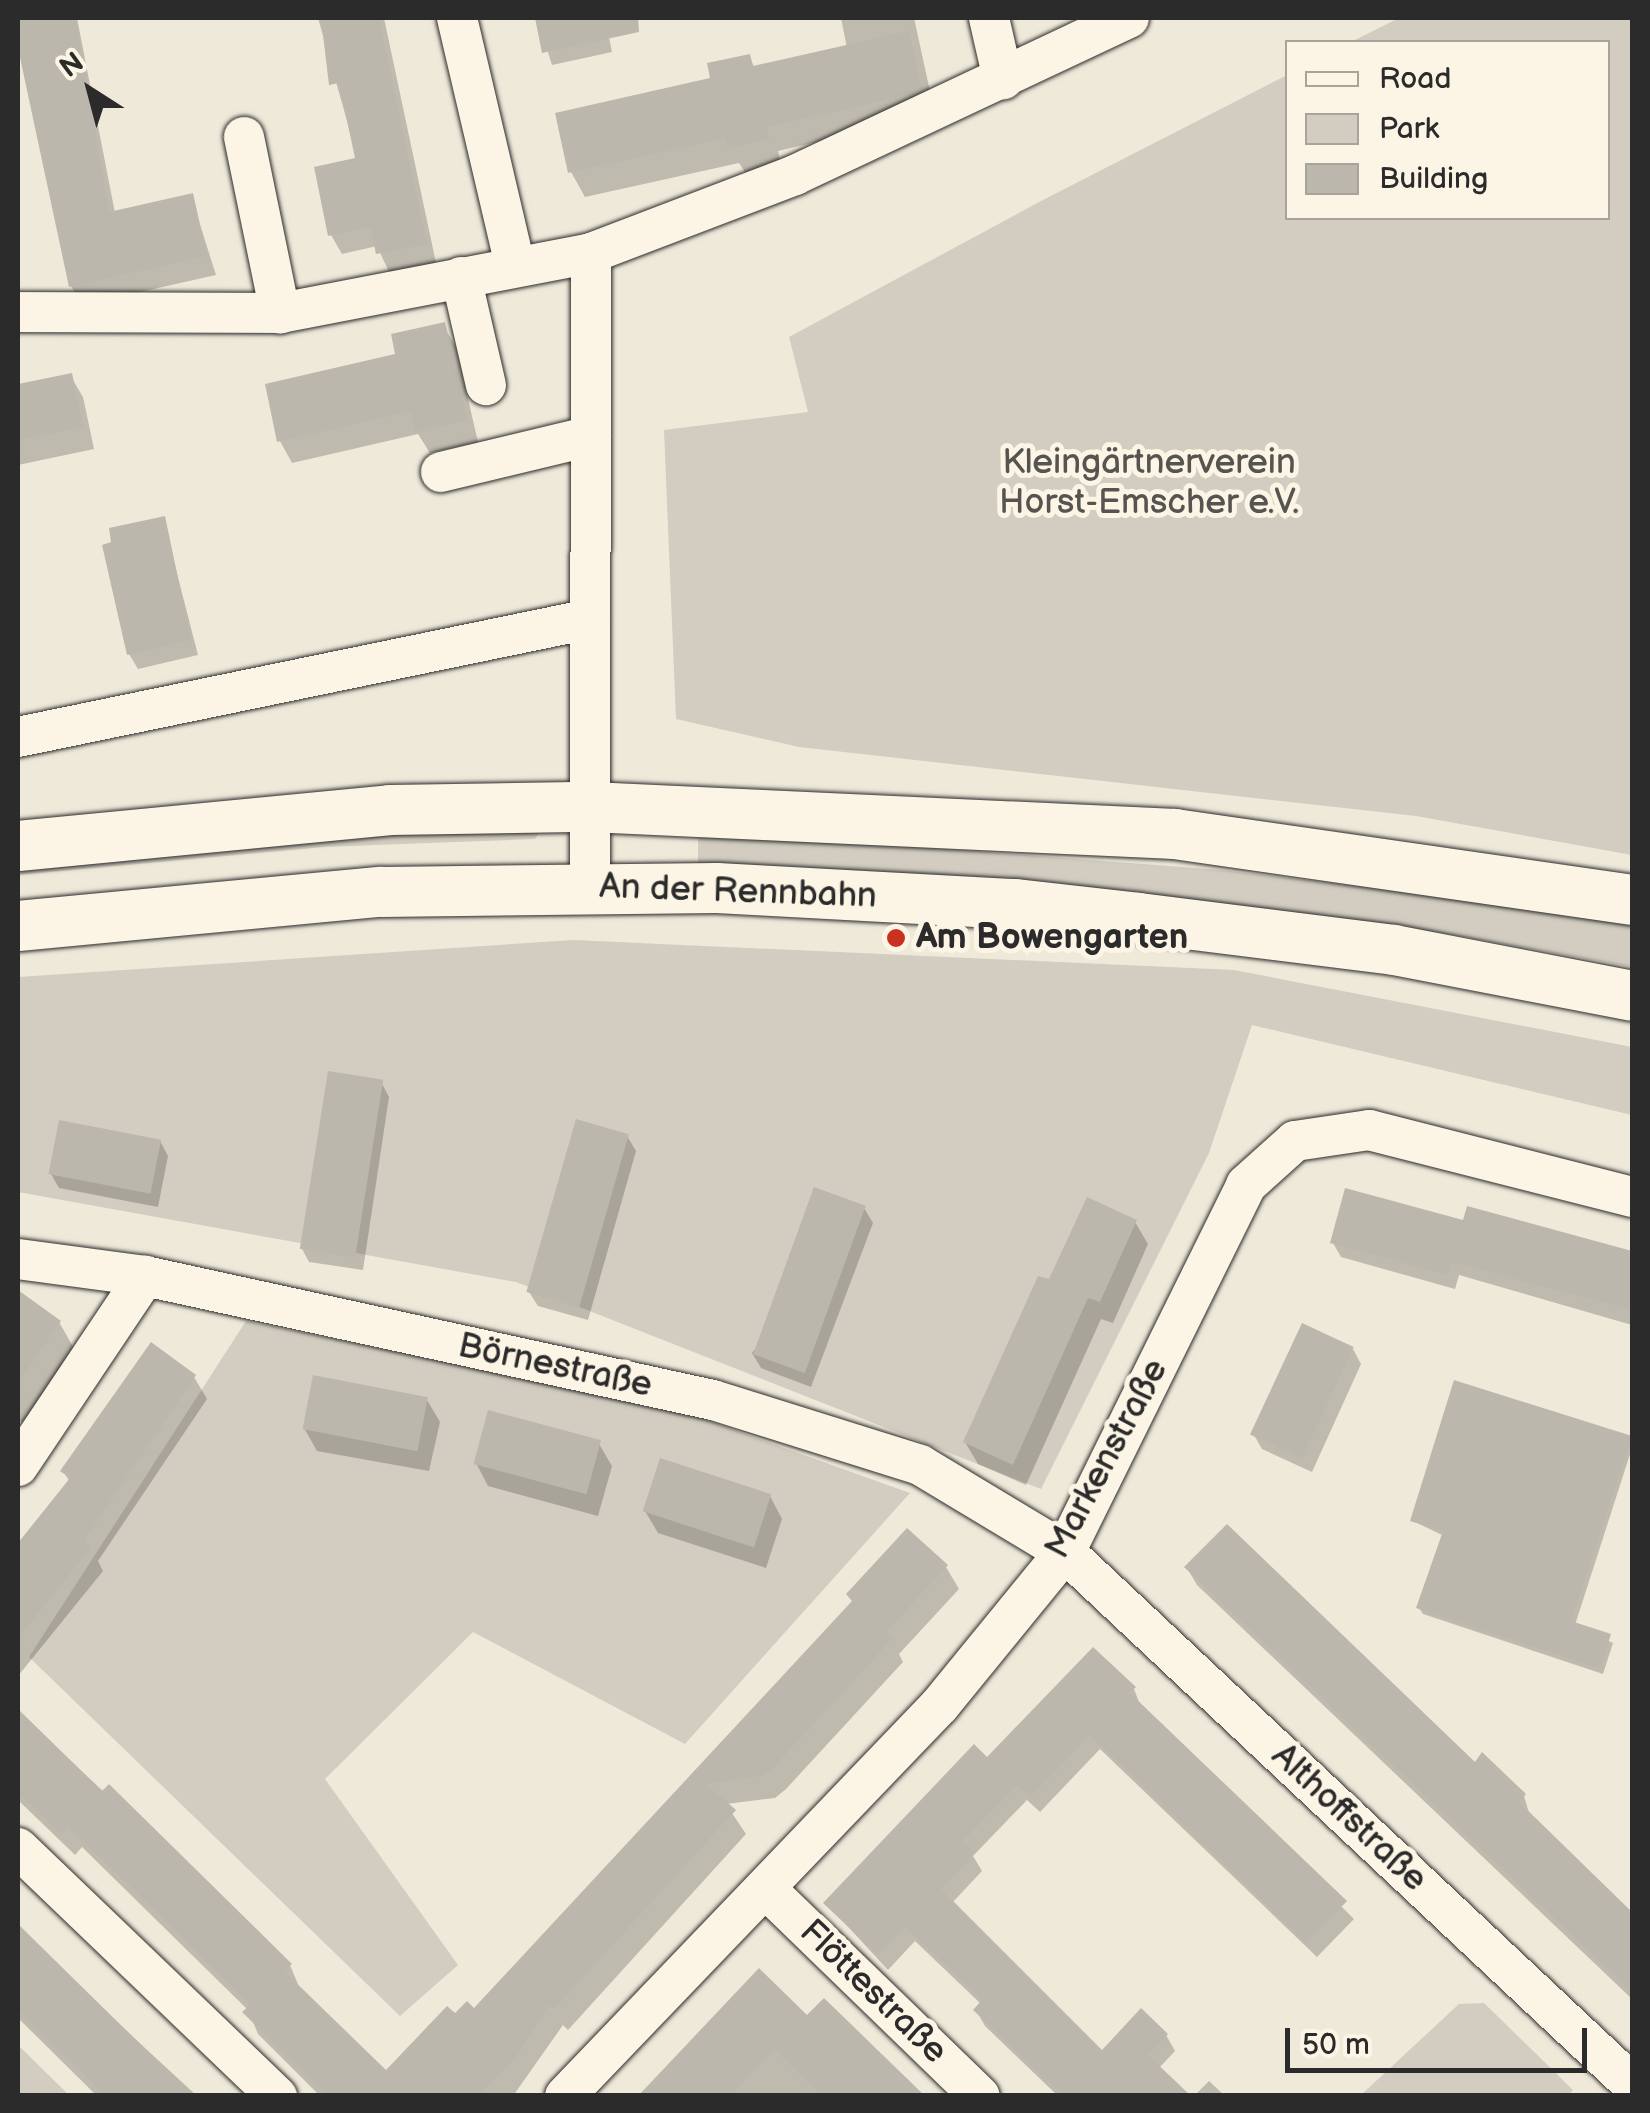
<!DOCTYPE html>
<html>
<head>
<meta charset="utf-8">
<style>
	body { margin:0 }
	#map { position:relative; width:1650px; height:2113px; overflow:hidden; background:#efe9da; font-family:"Balsamiq Sans",sans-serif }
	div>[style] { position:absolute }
	.green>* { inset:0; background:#d2cdc0 }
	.shadow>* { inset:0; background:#0003 }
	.building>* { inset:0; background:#bcb7ac; transform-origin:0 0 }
	.roads { filter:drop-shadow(0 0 2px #2b2b2b) drop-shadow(0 0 2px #2b2b2b) }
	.minor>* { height:40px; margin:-20px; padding:0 20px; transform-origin:20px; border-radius:20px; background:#fcf5e5 }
	.major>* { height:50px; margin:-25px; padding:0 25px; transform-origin:25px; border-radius:25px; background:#fcf5e5 }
	.dots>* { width:28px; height:28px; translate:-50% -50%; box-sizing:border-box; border:5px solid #fcf5e5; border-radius:50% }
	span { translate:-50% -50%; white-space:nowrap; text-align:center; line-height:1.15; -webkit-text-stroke:10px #fcf5e5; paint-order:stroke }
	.park-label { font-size:35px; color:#555450 }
	.street-label { font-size:35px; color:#2b2b2b }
	.poi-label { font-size:35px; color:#2b2b2b; font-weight:700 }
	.left { translate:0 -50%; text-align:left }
	.frame { position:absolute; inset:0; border:20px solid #2b2b2b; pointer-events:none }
	.legend { position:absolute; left:1285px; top:40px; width:325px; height:180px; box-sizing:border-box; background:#fcf5e5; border:2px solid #a8a49b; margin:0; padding:12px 18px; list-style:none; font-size:30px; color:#2b2b2b }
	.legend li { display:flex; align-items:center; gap:20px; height:50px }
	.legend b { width:50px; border:2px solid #a8a49b }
	.north { position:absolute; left:40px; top:40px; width:100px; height:100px; -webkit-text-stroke:8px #fcf5e5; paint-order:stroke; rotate:324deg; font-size:28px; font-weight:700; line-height:40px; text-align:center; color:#2b2b2b }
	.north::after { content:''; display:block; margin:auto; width:35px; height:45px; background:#2b2b2b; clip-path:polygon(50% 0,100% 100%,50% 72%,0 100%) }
	.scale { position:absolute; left:1285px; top:2028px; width:302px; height:45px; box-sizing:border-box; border:5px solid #2b2b2b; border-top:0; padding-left:12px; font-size:30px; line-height:35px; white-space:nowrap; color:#2b2b2b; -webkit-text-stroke:8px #fcf5e5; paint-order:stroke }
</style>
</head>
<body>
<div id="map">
	<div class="green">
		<i style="clip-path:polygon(1399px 18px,1632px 18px,1632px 855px,1416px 816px,799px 747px,676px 719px,664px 430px,808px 412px,789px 337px,1041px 201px,1287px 75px,1288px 218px,1608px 218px,1608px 42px,1351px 42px)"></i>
		<i style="clip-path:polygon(698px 830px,1222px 870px,1605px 916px,1632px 921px,1632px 967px,1443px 933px,1219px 904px,698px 864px)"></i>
		<i style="clip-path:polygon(540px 831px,535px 839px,324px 847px,18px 875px,18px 866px,366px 835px)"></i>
		<i style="clip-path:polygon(573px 940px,1234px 970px,1632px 1047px,1632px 1115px,1252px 1025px,1209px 1153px,1041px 1489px,516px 1282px,18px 1192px,18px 977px)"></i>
		<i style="clip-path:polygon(246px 1321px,678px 1410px,910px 1493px,685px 1744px,473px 1632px,325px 1779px,458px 1965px,400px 2016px,29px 1657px)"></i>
		<i style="clip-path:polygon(1484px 2003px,1573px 2090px,1568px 2096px,1361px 2095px,1459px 2004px)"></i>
		<i style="clip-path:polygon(18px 2045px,69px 2095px,18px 2095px)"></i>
	</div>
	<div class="shadow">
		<i style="clip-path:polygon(77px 18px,115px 213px,191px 196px,216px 275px,82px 305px,71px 286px,18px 20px)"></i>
		<i style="clip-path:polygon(318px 18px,384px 18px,436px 263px,389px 272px,377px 246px,342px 254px,331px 235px,358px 160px)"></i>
		<i style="clip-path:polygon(537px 18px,605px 18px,612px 52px,552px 65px)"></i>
		<i style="clip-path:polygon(841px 18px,914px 18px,935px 114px,778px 151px,781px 164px,745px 172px,739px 163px,585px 197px,571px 172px,748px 56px,755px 68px,847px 48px)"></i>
		<i style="clip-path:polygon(443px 325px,456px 347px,478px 442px,430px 453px,418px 434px,292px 463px,280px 441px)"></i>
		<i style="clip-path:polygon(70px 375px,83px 397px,94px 449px,18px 465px,18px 386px)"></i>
		<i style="clip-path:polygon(163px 519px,198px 655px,138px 669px,129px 654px)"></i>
		<i style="clip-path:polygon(381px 1082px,389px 1097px,363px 1270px,309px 1262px,301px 1247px)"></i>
		<i style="clip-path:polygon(627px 1136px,636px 1151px,588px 1320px,538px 1306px,529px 1292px)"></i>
		<i style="clip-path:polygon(160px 1141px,168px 1156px,158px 1207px,59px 1188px,51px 1174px)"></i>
		<i style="clip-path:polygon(864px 1208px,873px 1223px,811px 1387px,761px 1368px,752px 1353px)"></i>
		<i style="clip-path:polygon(1469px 1209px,1632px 1255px,1632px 1325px,1459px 1275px,1455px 1289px,1341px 1257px,1333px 1243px,1465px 1223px)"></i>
		<i style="clip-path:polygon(1135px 1222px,1148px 1244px,1113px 1323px,1101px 1319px,1026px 1485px,978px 1464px,965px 1442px,1050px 1282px)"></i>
		<i style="clip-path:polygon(18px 1294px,59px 1322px,75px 1350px,24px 1424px,18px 1419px)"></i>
		<i style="clip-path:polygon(1353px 1349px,1361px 1364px,1312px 1472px,1262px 1449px,1254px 1435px)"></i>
		<i style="clip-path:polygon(194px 1377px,207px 1399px,98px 1561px,103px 1571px,18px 1676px,18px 1547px,70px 1482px,63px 1471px)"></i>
		<i style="clip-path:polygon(427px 1400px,440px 1422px,429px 1471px,317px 1451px,304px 1428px)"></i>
		<i style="clip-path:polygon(1630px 1438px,1632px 1448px,1575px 1625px,1613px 1643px,1603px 1674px,1423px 1614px,1419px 1608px,1444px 1536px,1413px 1521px)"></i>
		<i style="clip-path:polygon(599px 1444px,612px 1466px,598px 1516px,488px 1486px,476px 1463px)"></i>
		<i style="clip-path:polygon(770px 1496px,782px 1519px,766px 1568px,658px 1533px,645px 1511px)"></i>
		<i style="clip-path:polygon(946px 1567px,959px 1589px,899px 1654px,903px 1662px,786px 1789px,775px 1798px,726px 1804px,746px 1834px,568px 2030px,563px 2025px,513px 2096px,320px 2096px,258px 2034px,248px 2010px,82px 1847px,75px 1855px,18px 1800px,18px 1712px,290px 1965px,300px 1989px,386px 2074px,455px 2017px,475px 2012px,854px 1603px)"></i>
		<i style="clip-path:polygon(1187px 1568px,1524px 1796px,1530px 1816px,1632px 1915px,1632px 1999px,1197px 1585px)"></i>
		<i style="clip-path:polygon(1134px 1689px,1141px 1707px,1354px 1919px,1317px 1957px,1100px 1749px,1040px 1812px,1027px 1800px,973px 1856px,982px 1871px,952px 1903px,1102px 2054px,1166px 2035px,1175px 2051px,1159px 2068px,1187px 2096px,1058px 2096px,985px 2026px,976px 2010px,981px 2004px,915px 1941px,888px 1970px,826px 1903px,988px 1760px)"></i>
		<i style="clip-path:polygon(18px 1927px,195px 2096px,97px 2096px,18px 2018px)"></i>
		<i style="clip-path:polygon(808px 2018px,922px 2096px,641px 2096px)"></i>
		<i style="clip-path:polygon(1209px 2081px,1225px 2096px,1194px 2096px)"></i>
	</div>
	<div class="building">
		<i style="clip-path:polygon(18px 18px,69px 18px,77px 24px,109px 212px,193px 193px,207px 256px,69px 287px,18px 48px)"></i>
		<i style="clip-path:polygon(321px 18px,379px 18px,427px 244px,376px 254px,370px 227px,328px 236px,314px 167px,355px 158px,339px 83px,329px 85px)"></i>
		<i style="clip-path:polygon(535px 18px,638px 18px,639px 32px,542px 53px)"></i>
		<i style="clip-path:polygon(909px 31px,922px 89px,912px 94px,766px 127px,769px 139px,728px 148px,726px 138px,568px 173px,555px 113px,710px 78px,707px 63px,750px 54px,753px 66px)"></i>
		<i style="clip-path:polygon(445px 322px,467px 420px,415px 432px,410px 411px,277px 442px,265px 384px,395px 354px,391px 334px)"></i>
		<i style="clip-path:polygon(72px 373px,83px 427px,18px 440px,18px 384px)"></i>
		<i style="clip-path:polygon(165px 516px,191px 640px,127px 655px,102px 545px,111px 542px,109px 528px)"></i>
		<i style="left:328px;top:1071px;width:56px;height:180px;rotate:9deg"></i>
		<i style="left:576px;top:1119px;width:55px;height:180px;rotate:16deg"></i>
		<i style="left:59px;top:1120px;width:104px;height:55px;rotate:11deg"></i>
		<i style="left:814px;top:1187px;width:55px;height:178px;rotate:20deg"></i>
		<i style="clip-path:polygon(1345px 1188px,1463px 1220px,1467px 1206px,1632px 1251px,1632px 1310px,1452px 1262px,1448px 1275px,1330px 1243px)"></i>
		<i style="clip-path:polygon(1087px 1197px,1137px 1220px,1100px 1302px,1088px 1298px,1013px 1465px,963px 1442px,1038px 1276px,1049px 1279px)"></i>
		<i style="clip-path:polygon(18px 1290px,61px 1321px,18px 1383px)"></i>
		<i style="left:1302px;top:1323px;width:57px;height:123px;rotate:25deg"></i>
		<i style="clip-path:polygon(151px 1342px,196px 1375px,84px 1541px,92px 1547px,18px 1638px,18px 1543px,70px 1478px,60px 1471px)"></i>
		<i style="left:313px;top:1375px;width:117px;height:55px;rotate:11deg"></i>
		<i style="clip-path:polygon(1454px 1380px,1632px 1436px,1571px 1621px,1611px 1634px,1600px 1669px,1416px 1608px,1443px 1531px,1410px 1521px)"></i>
		<i style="left:488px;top:1410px;width:117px;height:56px;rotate:15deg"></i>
		<i style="left:660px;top:1458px;width:117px;height:56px;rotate:18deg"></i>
		<i style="clip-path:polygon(1227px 1524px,1475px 1762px,1482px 1752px,1526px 1794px,1519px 1802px,1632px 1912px,1632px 1992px,1184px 1567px)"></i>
		<i style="clip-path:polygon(907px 1528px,948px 1565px,887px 1631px,893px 1638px,774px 1767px,762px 1776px,706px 1784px,736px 1810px,554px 2009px,549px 2005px,516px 2057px,478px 2096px,327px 2096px,242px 2012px,250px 2005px,129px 1885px,68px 1827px,61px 1834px,18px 1792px,18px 1709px,102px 1791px,109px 1784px,169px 1843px,292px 1964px,284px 1971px,386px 2070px,447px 2006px,455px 2013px,467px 2001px,474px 2008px,852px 1601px,846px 1594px)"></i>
		<i style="clip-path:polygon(1093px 1647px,1136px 1687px,1130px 1693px,1347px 1901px,1306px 1943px,1090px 1735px,1030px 1797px,1017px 1785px,963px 1841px,975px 1853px,941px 1889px,1102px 2050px,1141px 2008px,1168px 2034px,1148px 2055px,1191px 2096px,1063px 2096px,973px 2010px,982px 2000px,905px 1927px,878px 1955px,823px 1903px,974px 1744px,987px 1757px)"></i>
		<i style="clip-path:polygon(18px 1924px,134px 2038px,197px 2096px,105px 2096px,18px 2010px)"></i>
		<i style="clip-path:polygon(759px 1968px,807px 2015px,824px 1998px,925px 2096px,822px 2096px,775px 2049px,730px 2096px,638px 2096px)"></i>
	</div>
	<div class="roads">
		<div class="minor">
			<i style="left:457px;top:18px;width:255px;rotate:76.8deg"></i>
			<i style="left:989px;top:18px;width:63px;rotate:77.1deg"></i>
			<i style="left:244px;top:137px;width:180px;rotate:78.4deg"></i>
			<i style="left:461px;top:277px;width:111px;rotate:77deg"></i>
			<i style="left:18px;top:312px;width:262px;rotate:0.2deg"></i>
			<i style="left:280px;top:313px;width:317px;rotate:-10.9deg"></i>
			<i style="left:591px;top:253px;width:218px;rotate:-20.9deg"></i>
			<i style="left:795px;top:175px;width:369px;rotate:-25.2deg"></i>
			<i style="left:441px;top:472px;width:154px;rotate:-13.5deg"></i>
			<i style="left:18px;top:737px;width:584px;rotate:-11.66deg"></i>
			<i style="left:590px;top:885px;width:632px;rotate:-89.91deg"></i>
			<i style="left:18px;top:1259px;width:128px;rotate:7.6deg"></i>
			<i style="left:145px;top:1276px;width:581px;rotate:12.32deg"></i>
			<i style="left:713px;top:1400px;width:217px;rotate:17.4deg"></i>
			<i style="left:920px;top:1465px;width:169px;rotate:31deg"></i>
			<i style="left:1065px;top:1552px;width:778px;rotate:43.18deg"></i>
			<i style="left:18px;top:1466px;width:229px;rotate:-56.2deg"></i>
			<i style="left:18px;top:1848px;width:359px;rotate:43.8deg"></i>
			<i style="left:765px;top:1888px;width:299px;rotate:44.1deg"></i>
			<i style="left:565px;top:2096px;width:542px;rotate:-46.2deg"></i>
			<i style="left:940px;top:1705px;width:198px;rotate:-50.8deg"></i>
			<i style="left:1065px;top:1552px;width:409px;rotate:-63.7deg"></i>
			<i style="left:1246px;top:1185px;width:66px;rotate:-41.9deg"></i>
			<i style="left:1295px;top:1141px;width:75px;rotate:-8.5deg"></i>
			<i style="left:1369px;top:1130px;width:271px;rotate:14.3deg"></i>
		</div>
		<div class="major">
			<i style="left:18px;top:846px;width:374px;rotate:-5.5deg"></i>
			<i style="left:390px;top:810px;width:200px;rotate:-0.9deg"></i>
			<i style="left:590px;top:807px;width:586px;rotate:2.64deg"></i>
			<i style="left:1175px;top:834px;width:462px;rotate:8.2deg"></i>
			<i style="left:18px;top:926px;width:365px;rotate:-5.4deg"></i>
			<i style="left:381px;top:892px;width:336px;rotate:-0.7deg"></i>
			<i style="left:717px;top:888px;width:299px;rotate:3.1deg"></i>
			<i style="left:1016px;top:904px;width:123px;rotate:6.5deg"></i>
			<i style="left:1138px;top:918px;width:258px;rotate:7.1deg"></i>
			<i style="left:1394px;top:950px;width:242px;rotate:10.9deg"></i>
		</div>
	</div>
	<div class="dots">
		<i style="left:896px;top:938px;background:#c8321e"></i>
	</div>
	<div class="park-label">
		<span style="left:1149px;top:483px">Kleingärtnerverein<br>Horst-Emscher e.V.</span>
	</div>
	<div class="street-label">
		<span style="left:738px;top:892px;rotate:2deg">An der Rennbahn</span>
		<span style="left:555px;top:1366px;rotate:12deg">Börnestraße</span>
		<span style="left:1107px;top:1459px;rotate:-62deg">Markenstraße</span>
		<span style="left:1349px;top:1818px;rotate:43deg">Althoffstraße</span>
		<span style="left:873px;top:1992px;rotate:44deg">Flöttestraße</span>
	</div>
	<div class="poi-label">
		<span class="left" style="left:916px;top:938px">Am Bowengarten</span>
	</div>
	<div class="frame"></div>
	<ul class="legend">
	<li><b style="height:12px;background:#fcf5e5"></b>Road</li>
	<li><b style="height:28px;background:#d2cdc0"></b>Park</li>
	<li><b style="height:28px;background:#bcb7ac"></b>Building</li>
	</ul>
	<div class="north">N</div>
	<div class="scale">50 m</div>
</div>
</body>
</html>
